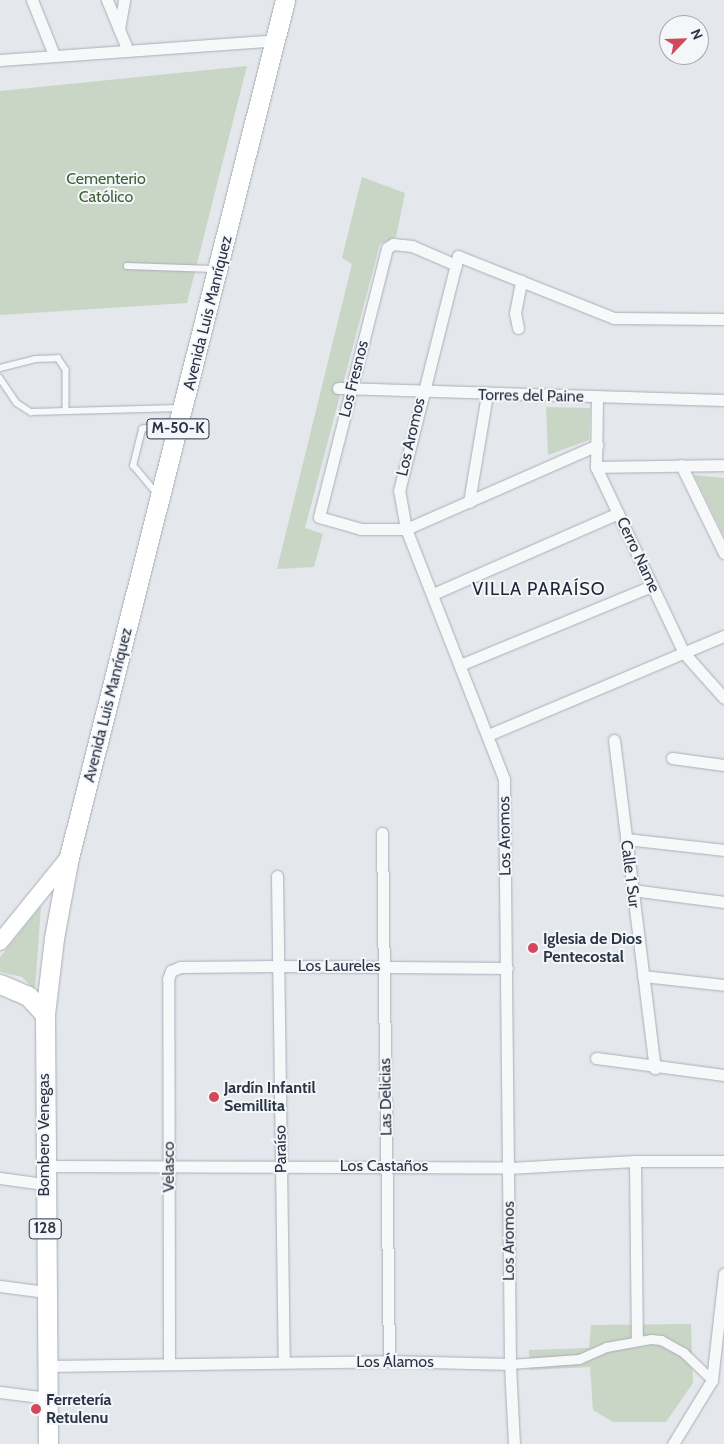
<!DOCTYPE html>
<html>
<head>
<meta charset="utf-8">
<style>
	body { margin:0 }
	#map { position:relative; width:724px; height:1444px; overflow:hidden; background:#e4e7ec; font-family:Cabin,sans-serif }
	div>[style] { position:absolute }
	.green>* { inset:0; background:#c9d6c5 }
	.roads { filter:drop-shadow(0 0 1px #a9aeb7) drop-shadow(0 0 1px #a9aeb7) }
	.service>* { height:5.5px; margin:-2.75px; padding:0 2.75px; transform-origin:2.75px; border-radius:2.75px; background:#f7f8fa }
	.pedestrian>* { height:9px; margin:-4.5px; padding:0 4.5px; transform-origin:4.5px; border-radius:4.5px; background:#f7f8fa }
	.minor>* { height:11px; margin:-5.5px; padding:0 5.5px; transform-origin:5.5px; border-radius:5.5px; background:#f7f8fa }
	.secondary>* { height:16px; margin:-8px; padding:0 8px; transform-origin:8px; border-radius:8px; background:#fff }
	.primary>* { height:19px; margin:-9.5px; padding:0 9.5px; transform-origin:9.5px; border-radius:9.5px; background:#fff }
	.dots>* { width:14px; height:14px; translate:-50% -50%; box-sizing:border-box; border:2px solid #f4f6f9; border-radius:50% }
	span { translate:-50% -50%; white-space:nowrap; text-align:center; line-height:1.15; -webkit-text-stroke:4px #f4f6f9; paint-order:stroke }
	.shield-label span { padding:1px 4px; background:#f4f6f9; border:1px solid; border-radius:4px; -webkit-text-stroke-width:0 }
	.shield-label { font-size:15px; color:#2b3445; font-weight:700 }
	.park-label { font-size:16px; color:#3f6138 }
	.street-label { font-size:16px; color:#2b3445 }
	.poi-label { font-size:16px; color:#2b3445; font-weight:700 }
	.left { translate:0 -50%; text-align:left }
	.neighbourhood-label { font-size:18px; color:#1d2536; letter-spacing:1px }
	.north { position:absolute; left:659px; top:15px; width:50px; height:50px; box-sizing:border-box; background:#f4f6f9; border:1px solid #a4a8b1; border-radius:50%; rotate:66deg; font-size:14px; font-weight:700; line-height:20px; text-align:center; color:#2b3445 }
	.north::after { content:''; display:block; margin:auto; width:18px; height:22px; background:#d1495b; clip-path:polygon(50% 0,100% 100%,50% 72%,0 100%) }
</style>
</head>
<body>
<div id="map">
	<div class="green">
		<i style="clip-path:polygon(247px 66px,187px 303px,0 315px,0 91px)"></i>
		<i style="clip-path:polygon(362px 177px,405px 193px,396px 237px,380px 244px,305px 528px,323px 534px,314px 567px,277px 569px,352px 264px,342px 258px)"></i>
		<i style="clip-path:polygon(546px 407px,590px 408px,589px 440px,548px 455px)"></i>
		<i style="clip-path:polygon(694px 475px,724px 478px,724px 536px)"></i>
		<i style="clip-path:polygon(41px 906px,35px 990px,22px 977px,0 972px,0 957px)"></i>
		<i style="clip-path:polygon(691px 1324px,693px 1383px,666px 1422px,613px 1422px,593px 1410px,590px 1367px,530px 1370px,529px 1350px,589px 1348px,591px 1325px)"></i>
	</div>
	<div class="roads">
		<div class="service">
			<i style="left:127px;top:266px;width:87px;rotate:2deg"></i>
			<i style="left:0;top:368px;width:36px;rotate:-14deg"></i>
			<i style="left:35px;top:359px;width:23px;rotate:-2deg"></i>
			<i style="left:58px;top:358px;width:14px;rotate:56deg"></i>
			<i style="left:66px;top:370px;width:40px;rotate:90deg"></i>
			<i style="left:0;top:378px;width:30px;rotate:56deg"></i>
			<i style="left:17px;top:403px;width:17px;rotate:33deg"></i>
			<i style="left:31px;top:412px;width:149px;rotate:-1.5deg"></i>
			<i style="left:156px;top:493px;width:35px;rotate:-130deg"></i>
			<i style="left:133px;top:466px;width:38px;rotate:-76deg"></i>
			<i style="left:142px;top:429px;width:35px;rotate:-13deg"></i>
		</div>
		<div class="pedestrian">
			<i style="left:510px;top:1364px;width:69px;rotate:-4.1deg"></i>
			<i style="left:579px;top:1359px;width:30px;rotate:-24deg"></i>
			<i style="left:606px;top:1347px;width:46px;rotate:-10.1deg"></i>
			<i style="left:651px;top:1339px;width:10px;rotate:6deg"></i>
			<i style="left:661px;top:1340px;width:25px;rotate:29deg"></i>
			<i style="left:683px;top:1352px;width:40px;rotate:44deg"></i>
		</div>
		<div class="minor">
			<i style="left:32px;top:0;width:59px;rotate:68.2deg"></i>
			<i style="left:107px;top:0;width:55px;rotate:67.6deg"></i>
			<i style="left:119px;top:29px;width:29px;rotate:-80deg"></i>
			<i style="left:0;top:60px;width:277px;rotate:-4.1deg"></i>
			<i style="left:456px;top:265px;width:48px;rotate:-156.6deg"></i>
			<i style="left:412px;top:246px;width:19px;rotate:-174deg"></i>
			<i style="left:393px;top:244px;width:7px;rotate:146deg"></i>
			<i style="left:387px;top:248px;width:277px;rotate:104.2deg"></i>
			<i style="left:319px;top:517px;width:44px;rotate:15.9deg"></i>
			<i style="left:361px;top:529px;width:45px"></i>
			<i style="left:406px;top:529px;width:209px;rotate:-23.7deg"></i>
			<i style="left:518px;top:328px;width:15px;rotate:-101deg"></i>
			<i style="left:515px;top:313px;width:33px;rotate:-79deg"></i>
			<i style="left:338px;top:388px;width:386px;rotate:1.8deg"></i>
			<i style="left:597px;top:397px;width:70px;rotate:90.8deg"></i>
			<i style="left:596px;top:467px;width:206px;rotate:64.7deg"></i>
			<i style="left:684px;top:653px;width:60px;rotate:48.4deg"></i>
			<i style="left:681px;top:465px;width:98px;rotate:64deg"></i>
			<i style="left:596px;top:467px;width:128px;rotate:-0.9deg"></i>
			<i style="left:469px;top:502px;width:109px;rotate:-80.5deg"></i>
			<i style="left:433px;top:594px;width:202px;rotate:-23.6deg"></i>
			<i style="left:460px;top:665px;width:208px;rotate:-22.4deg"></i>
			<i style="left:488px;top:735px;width:256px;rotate:-22.8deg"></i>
			<i style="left:614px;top:740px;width:331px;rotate:82.9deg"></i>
			<i style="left:672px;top:758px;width:52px;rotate:7.7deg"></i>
			<i style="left:382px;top:833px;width:528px;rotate:89.24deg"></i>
			<i style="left:626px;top:839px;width:99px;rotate:6.4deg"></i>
			<i style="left:277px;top:876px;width:486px;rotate:89.2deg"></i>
			<i style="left:632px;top:890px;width:93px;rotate:7.4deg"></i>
			<i style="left:643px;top:976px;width:81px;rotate:6.3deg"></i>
			<i style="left:596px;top:1058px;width:129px;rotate:7.6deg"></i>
			<i style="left:635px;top:1161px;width:179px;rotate:89.4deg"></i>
			<i style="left:44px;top:1166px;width:465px;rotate:0.2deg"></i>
			<i style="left:509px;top:1168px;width:126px;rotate:-3.2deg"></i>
			<i style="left:635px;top:1161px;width:89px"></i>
			<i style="left:0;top:1178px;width:44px;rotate:7.8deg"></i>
			<i style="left:0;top:1286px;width:46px;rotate:7.4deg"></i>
			<i style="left:169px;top:1364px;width:385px;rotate:-90.1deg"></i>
			<i style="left:168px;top:979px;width:9px;rotate:-69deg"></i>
			<i style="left:171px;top:971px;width:10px;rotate:-24deg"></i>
			<i style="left:180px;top:967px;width:98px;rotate:-0.6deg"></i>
			<i style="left:278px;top:966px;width:229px;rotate:0.5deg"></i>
			<i style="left:47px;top:1366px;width:342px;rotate:-0.8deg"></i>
			<i style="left:389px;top:1361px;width:121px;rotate:1.4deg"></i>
			<i style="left:0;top:1392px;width:48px;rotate:7.1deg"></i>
			<i style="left:514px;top:1444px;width:80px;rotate:-92.9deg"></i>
			<i style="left:510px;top:1364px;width:585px;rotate:-90.59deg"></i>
			<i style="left:504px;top:779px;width:269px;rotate:-111.4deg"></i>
			<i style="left:406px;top:529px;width:39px;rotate:-100deg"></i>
			<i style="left:399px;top:491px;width:242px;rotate:-75.9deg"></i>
			<i style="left:458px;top:256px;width:168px;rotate:21.7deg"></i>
			<i style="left:614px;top:318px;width:110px;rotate:0.5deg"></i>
			<i style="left:673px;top:1444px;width:75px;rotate:-58.6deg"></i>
			<i style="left:712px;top:1380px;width:107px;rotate:-83.5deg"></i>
		</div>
		<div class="secondary">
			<i style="left:0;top:942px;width:109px;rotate:-50.9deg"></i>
		</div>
		<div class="primary">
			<i style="left:0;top:984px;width:30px;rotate:23deg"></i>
			<i style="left:28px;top:996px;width:25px;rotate:47deg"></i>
			<i style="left:48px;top:1444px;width:430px;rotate:-90.4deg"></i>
			<i style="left:45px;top:1014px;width:77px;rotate:-83.2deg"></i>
			<i style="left:54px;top:938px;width:82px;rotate:-79.5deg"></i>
			<i style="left:69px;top:857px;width:884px;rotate:-75.85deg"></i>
		</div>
	</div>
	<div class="dots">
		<i style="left:533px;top:948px;background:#d1495b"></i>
		<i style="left:214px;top:1097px;background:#d1495b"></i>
		<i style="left:36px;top:1409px;background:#d1495b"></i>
	</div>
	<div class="shield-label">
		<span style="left:178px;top:429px">M-50-K</span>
		<span style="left:45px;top:1229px">128</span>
	</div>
	<div class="park-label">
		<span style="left:106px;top:188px">Cementerio<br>Católico</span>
	</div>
	<div class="street-label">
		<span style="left:208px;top:313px;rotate:-76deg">Avenida Luis Manríquez</span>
		<span style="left:354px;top:379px;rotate:-76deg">Los Fresnos</span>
		<span style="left:531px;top:396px;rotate:1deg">Torres del Paine</span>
		<span style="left:411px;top:437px;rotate:-77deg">Los Aromos</span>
		<span style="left:638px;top:555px;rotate:65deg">Cerro Name</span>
		<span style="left:108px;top:705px;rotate:-76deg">Avenida Luis Manríquez</span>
		<span style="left:505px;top:836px;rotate:-91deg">Los Aromos</span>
		<span style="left:630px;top:874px;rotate:83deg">Calle 1 Sur</span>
		<span style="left:339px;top:966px">Los Laureles</span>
		<span style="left:386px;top:1097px;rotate:-91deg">Las Delicias</span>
		<span style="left:44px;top:1135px;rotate:-90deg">Bombero Venegas</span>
		<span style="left:281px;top:1149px;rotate:-91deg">Paraíso</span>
		<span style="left:384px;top:1166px">Los Castaños</span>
		<span style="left:169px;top:1167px;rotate:-90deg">Velasco</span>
		<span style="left:509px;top:1241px;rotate:-90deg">Los Aromos</span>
		<span style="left:395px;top:1362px">Los Álamos</span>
	</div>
	<div class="poi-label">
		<span class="left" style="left:543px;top:948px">Iglesia de Dios<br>Pentecostal</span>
		<span class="left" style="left:224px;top:1097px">Jardín Infantil<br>Semillita</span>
		<span class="left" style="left:46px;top:1409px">Ferretería<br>Retulenu</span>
	</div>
	<div class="neighbourhood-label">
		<span style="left:539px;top:589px">VILLA PARAÍSO</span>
	</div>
	<div class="north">N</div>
</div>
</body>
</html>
